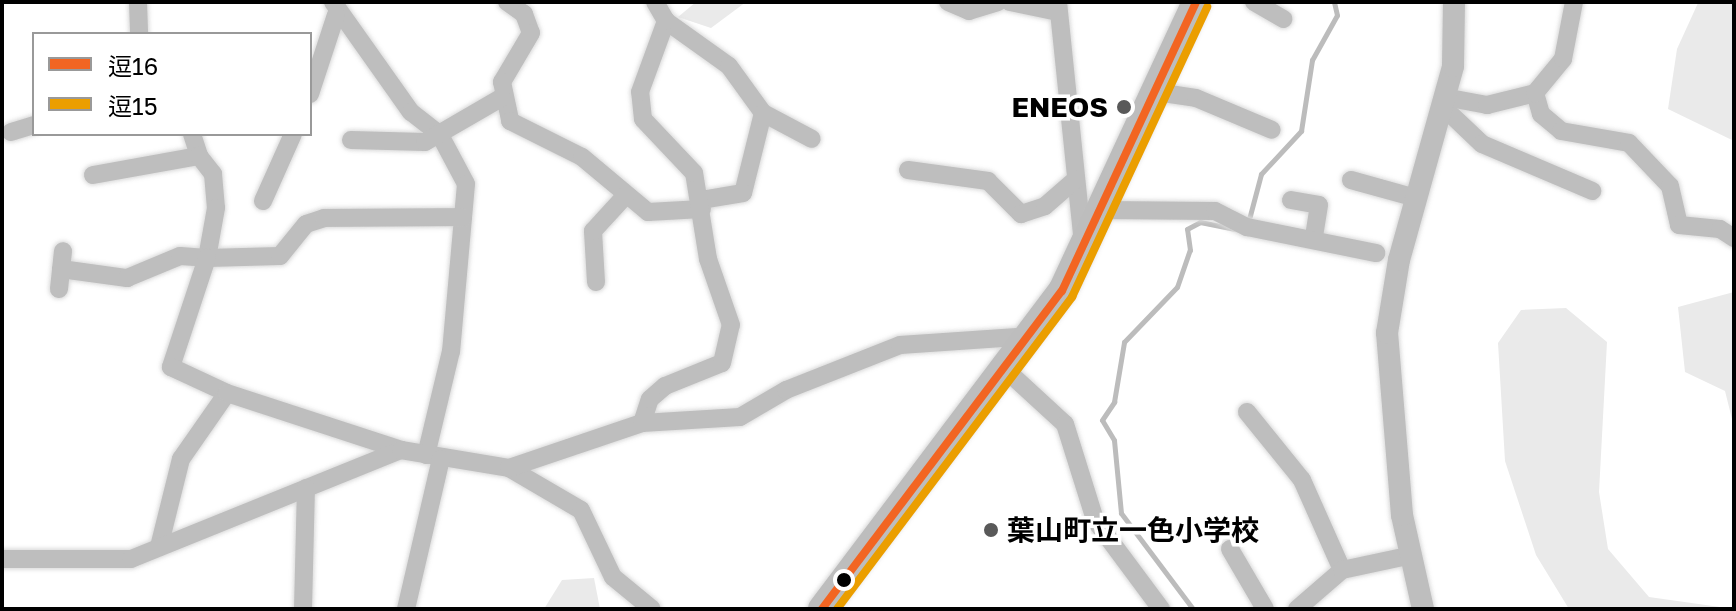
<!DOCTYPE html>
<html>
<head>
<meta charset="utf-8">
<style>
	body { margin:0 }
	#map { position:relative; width:1736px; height:611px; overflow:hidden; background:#fff; font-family:"Golos Text","Noto Sans JP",sans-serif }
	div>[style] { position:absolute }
	.green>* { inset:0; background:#eaeaea }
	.stream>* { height:5px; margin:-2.5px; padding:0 2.5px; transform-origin:2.5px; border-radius:2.5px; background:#bcbcbc }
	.roads { filter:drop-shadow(0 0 2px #dbdbdb) drop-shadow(0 0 2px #dbdbdb) }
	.minor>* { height:18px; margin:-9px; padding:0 9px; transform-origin:9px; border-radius:9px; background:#bebebe }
	.tertiary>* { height:22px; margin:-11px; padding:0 11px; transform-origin:11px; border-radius:11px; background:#bebebe }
	.primary>* { height:28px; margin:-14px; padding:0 14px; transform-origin:14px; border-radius:14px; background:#bdbdbd }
	.bus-1>* { height:8px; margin:-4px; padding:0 4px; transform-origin:4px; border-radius:4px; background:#f26522 }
	.bus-2>* { height:8px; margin:-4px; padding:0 4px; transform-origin:4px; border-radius:4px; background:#eb9e00 }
	.dots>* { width:22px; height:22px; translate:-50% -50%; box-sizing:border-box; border:4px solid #fff; border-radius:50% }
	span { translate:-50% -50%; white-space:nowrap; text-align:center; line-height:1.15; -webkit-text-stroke:7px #fff; paint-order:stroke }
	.poi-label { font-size:28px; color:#000; font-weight:700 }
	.right { translate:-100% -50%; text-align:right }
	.left { translate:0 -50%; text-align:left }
	.frame { position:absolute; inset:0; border:4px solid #000; pointer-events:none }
	.legend { position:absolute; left:32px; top:32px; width:280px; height:104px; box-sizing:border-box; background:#fff; border:2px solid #999; margin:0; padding:10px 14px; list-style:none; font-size:24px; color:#000 }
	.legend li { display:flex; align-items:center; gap:16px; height:40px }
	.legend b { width:40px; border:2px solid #999 }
</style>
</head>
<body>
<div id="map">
	<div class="green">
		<i style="clip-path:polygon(696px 2px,746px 2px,711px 28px,678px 17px)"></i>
		<i style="clip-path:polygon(1734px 2px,1734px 141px,1668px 109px,1677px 49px,1698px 3px)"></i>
		<i style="clip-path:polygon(1734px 292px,1734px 427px,1725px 391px,1685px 372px,1678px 307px)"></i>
		<i style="clip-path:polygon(1566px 308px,1607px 342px,1599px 492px,1608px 549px,1649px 597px,1734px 609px,1569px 609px,1536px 555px,1505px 461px,1498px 343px,1521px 310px)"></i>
		<i style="clip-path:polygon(594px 578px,600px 609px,544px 609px,562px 580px)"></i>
	</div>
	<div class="stream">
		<i style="left:1248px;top:223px;width:51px;rotate:-75.1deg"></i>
		<i style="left:1261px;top:174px;width:59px;rotate:-47.1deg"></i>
		<i style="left:1301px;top:131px;width:72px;rotate:-81.2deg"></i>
		<i style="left:1312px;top:60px;width:51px;rotate:-60.9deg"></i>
		<i style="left:1337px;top:15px;width:13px;rotate:-103deg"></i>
		<i style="left:1193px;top:609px;width:120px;rotate:-126.9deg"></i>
		<i style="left:1121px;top:513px;width:73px;rotate:-95.5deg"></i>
		<i style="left:1114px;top:440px;width:23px;rotate:-121deg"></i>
		<i style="left:1102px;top:420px;width:22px;rotate:-56deg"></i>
		<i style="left:1114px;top:402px;width:61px;rotate:-80.5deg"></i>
		<i style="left:1124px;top:342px;width:76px;rotate:-46.1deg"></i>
		<i style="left:1177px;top:287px;width:39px;rotate:-71deg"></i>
		<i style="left:1190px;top:250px;width:21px;rotate:-98deg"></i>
		<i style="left:1187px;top:229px;width:15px;rotate:-28deg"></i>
		<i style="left:1200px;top:222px;width:41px;rotate:11.3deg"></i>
	</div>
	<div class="roads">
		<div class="minor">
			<i style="left:138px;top:2px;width:32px;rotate:88deg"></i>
			<i style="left:333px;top:2px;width:135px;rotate:54.7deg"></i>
			<i style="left:411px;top:112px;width:37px;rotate:38deg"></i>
			<i style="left:440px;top:135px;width:55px;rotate:62deg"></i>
			<i style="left:466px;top:184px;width:168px;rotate:95.1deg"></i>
			<i style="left:451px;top:351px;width:107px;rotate:103.5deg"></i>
			<i style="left:507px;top:2px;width:21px;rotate:35deg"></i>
			<i style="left:524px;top:14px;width:20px;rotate:70deg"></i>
			<i style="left:531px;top:33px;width:57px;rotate:120.6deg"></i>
			<i style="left:502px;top:82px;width:40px;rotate:78deg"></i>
			<i style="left:510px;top:121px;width:80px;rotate:26.6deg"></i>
			<i style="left:582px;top:157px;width:86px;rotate:39.8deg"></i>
			<i style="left:648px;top:212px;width:54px;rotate:-3.2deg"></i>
			<i style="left:948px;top:2px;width:23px;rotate:23deg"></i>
			<i style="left:969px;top:11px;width:30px;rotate:-17deg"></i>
			<i style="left:1010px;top:2px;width:49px;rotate:11.8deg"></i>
			<i style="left:1058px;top:2px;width:241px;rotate:84.1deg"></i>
			<i style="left:1254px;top:2px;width:34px;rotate:30deg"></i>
			<i style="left:666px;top:21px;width:77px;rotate:35.5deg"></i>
			<i style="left:729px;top:66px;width:58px;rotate:54.1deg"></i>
			<i style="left:763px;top:113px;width:82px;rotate:104deg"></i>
			<i style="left:743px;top:193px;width:43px;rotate:170.5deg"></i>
			<i style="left:1156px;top:92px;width:40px;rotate:8.5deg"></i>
			<i style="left:1196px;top:98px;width:82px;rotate:22.8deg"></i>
			<i style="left:1535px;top:93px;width:22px;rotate:74deg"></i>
			<i style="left:1541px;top:114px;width:26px;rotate:40deg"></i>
			<i style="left:1561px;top:131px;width:69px;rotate:10deg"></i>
			<i style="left:1629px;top:143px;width:59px;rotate:46.4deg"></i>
			<i style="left:1670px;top:186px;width:40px;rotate:77deg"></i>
			<i style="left:1679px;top:225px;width:41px;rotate:5.6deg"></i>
			<i style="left:1720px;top:229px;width:17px;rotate:33deg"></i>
			<i style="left:310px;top:94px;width:83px;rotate:-71.8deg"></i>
			<i style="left:1444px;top:97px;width:44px;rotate:10.5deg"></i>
			<i style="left:1487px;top:105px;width:49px;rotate:-14deg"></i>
			<i style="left:1535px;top:93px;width:44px;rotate:-50.5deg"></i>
			<i style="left:1563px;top:59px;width:58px;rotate:-79.1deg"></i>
			<i style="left:1442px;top:106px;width:55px;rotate:43.5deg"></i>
			<i style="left:1482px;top:144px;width:120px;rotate:23.1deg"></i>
			<i style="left:763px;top:113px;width:55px;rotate:28deg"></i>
			<i style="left:11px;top:132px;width:24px;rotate:-17deg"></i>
			<i style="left:192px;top:134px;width:23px;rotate:72deg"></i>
			<i style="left:351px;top:140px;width:74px;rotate:1.5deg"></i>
			<i style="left:425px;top:142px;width:88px;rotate:-30.1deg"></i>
			<i style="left:908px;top:170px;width:81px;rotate:7.8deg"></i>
			<i style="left:988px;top:181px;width:47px;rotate:45deg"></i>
			<i style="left:1021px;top:214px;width:25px;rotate:-18deg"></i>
			<i style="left:1045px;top:206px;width:40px;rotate:-41deg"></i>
			<i style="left:93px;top:175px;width:108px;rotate:-10.2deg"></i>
			<i style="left:199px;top:156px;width:23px;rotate:52deg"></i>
			<i style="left:213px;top:174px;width:34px;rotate:85deg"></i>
			<i style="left:216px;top:208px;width:51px;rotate:100.2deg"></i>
			<i style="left:207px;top:258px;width:73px;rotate:-1.6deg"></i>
			<i style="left:280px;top:256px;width:41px;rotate:-50.9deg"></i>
			<i style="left:306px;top:224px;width:19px;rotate:-18deg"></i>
			<i style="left:324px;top:218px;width:139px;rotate:-0.4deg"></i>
			<i style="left:1351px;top:180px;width:67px;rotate:15.5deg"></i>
			<i style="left:1291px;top:200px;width:28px;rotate:10deg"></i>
			<i style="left:1319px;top:205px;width:31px;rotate:99deg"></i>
			<i style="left:263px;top:201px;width:73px;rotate:-65.9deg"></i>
			<i style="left:1103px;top:210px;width:112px;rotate:0.5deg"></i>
			<i style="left:1215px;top:211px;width:36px;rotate:27deg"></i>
			<i style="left:1247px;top:227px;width:132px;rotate:11.4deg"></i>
			<i style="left:61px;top:269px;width:67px;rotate:7.8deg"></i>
			<i style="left:127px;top:278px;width:57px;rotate:-22.5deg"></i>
			<i style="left:180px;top:256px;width:27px;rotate:4deg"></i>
			<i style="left:207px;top:258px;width:115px;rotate:108.3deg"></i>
			<i style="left:171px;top:367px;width:62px;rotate:24.9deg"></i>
			<i style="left:596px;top:282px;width:51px;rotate:-93.4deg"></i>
			<i style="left:593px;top:231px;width:49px;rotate:-47.5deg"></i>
			<i style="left:59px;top:289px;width:38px;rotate:-84deg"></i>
			<i style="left:1006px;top:370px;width:80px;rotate:42.5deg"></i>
			<i style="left:1065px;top:424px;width:101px;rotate:72.6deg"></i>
			<i style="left:1095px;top:520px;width:111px;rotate:53.4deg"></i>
			<i style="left:1247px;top:412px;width:87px;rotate:51deg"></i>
			<i style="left:1302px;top:480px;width:98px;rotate:66deg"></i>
			<i style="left:642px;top:423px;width:25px;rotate:-72deg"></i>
			<i style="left:650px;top:399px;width:20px;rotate:-41deg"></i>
			<i style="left:665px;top:386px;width:61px;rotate:-22deg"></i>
			<i style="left:722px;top:363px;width:39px;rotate:-77deg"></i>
			<i style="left:731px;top:325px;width:70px;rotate:-109.2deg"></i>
			<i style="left:708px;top:259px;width:87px;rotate:-99.2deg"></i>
			<i style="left:694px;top:173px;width:74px;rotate:-133.4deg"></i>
			<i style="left:643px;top:119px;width:27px;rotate:-96deg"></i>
			<i style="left:640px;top:92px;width:76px;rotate:-69.9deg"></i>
			<i style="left:666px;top:21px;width:22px;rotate:-120deg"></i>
			<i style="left:509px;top:468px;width:83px;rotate:30.3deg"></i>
			<i style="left:581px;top:510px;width:74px;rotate:64.5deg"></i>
			<i style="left:613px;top:577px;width:50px;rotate:39.4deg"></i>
			<i style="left:159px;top:547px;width:91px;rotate:-76deg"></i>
			<i style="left:181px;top:459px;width:80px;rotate:-55.1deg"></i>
			<i style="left:227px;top:393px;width:183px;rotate:18.1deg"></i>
			<i style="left:1230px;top:549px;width:69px;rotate:59.7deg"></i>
			<i style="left:2px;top:559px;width:129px"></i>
			<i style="left:131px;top:559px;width:291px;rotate:-22deg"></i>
			<i style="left:401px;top:450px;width:109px;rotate:9.5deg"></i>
			<i style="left:509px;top:468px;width:140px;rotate:-18.7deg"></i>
			<i style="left:642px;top:423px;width:98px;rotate:-3.5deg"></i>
			<i style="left:740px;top:417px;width:53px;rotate:-30.4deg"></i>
			<i style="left:786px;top:390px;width:123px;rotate:-21.5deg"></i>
			<i style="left:900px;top:345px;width:132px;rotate:-3.9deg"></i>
			<i style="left:303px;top:609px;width:121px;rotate:-88.6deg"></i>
			<i style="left:406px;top:609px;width:154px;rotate:-76.9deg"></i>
			<i style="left:1297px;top:609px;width:60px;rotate:-40.9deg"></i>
			<i style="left:1342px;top:570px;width:67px;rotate:-12deg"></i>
		</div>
		<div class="tertiary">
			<i style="left:1423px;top:609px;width:96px;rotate:-102.6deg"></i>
			<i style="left:1402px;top:515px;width:183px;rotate:-94.7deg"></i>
			<i style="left:1387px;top:333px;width:74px;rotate:-80.7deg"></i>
			<i style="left:1399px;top:260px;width:201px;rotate:-74.4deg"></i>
			<i style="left:1453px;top:66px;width:64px;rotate:-89.1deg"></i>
		</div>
		<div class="primary">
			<i style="left:822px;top:609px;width:398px;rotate:-53deg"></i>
			<i style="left:1062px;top:291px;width:319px;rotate:-65.1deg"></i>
		</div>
	</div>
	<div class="bus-1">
		<i style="left:822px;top:609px;width:398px;rotate:-53deg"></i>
		<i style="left:1062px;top:291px;width:319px;rotate:-65.1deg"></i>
	</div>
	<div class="bus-2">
		<i style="left:837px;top:609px;width:391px;rotate:-53deg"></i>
		<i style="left:1072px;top:297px;width:320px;rotate:-65deg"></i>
	</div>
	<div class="dots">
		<i style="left:1124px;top:107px;background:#595959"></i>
		<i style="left:991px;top:530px;background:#595959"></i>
		<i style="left:844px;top:580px;background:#000"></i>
	</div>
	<div class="poi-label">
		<span class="right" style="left:1108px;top:107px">ENEOS</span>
		<span class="left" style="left:1007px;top:530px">葉山町立一色小学校</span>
	</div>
	<div class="frame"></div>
	<ul class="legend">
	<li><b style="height:10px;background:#f26522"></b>逗16</li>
	<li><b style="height:10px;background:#eb9e00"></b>逗15</li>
	</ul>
</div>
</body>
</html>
